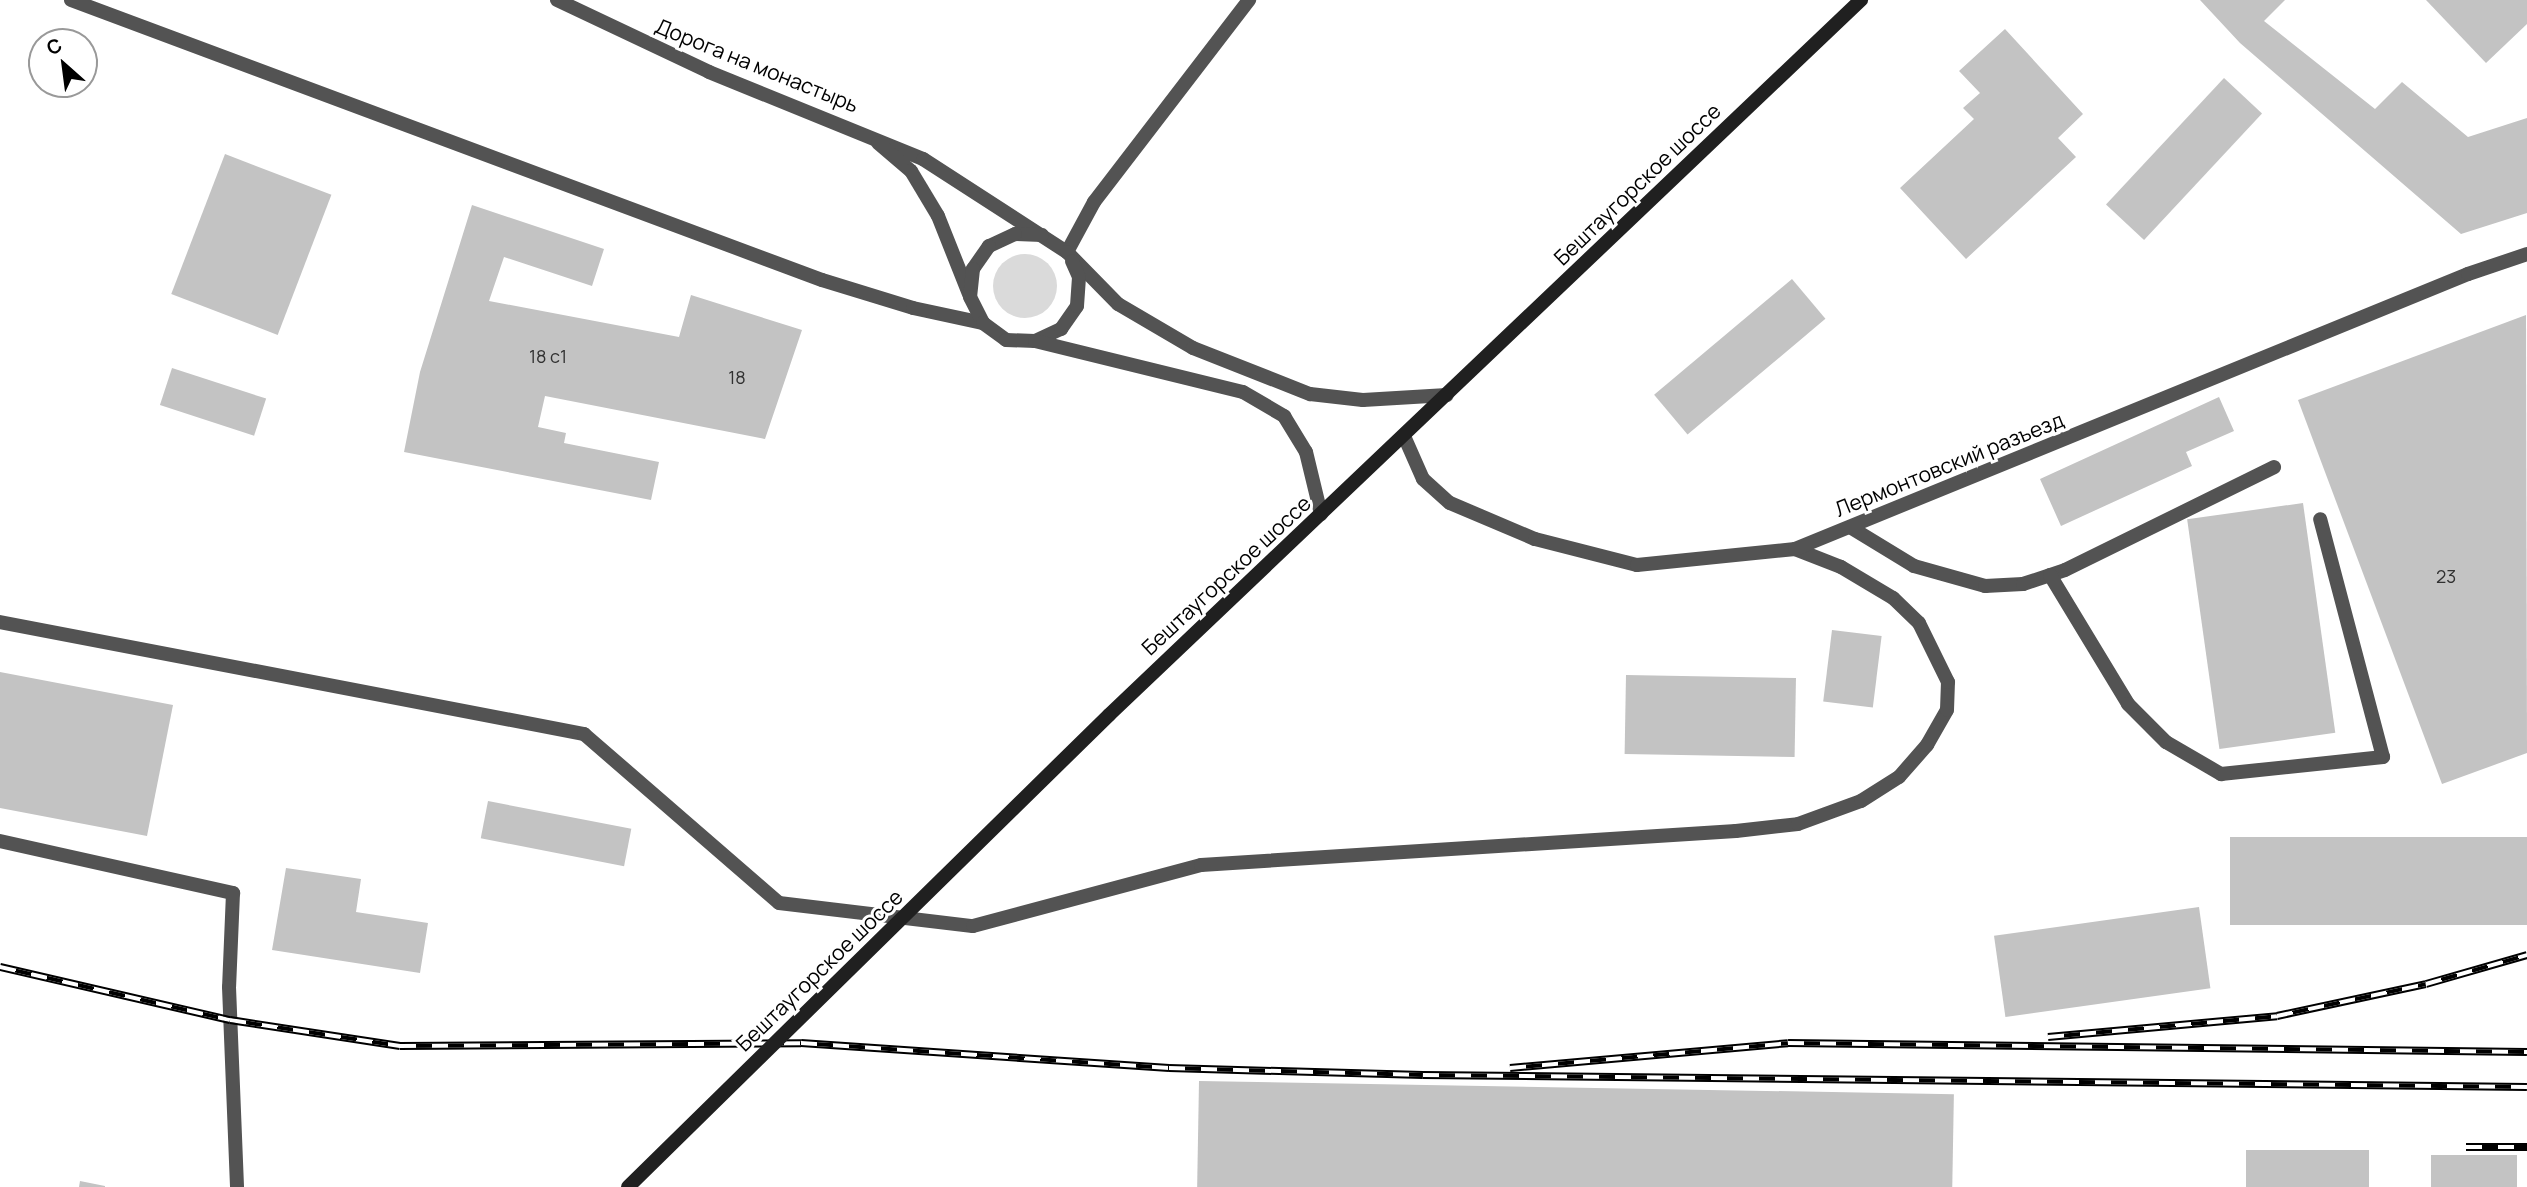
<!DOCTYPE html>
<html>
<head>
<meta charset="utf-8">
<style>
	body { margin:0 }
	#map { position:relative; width:2527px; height:1187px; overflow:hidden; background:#fff; font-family:Manrope,sans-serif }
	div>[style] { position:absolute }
	.green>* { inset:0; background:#dadada }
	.round { border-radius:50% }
	.building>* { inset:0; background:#c3c3c3; transform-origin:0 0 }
	.lane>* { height:14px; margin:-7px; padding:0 7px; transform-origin:7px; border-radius:7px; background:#535353 }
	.street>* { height:14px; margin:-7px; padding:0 7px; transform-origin:7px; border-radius:7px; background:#535353 }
	.secondary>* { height:14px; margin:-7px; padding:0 7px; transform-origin:7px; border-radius:7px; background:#202020 }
	.rail>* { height:8px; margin-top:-4px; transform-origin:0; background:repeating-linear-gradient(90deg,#fff 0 16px,#000 0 32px); box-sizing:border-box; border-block:2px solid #000 }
	.secondary-bridge>* { height:14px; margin:-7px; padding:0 7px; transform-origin:7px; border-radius:7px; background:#202020 }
	span { translate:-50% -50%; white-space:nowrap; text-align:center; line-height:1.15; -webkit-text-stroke:6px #fff; paint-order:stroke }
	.number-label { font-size:18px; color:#313131 }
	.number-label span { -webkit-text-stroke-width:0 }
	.street-label { font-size:21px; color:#000 }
	.north { position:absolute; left:28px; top:28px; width:70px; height:70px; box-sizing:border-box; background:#fff; border:2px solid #999; border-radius:50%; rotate:332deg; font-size:19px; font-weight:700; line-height:28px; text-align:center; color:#000 }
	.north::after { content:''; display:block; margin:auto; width:24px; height:32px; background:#000; clip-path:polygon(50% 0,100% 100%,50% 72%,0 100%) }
</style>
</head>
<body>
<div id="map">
	<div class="green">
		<i class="round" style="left:993px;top:254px;width:64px;height:64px"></i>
	</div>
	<div class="building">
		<i style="clip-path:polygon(2200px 0,2285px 0,2264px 21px,2375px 109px,2402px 82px,2468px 137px,2527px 118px,2527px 213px,2461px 234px,2240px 43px)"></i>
		<i style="clip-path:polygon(2426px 0,2527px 0,2527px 24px,2486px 63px)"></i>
		<i style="clip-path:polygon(2005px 29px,2083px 114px,2058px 138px,2076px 157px,1966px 259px,1900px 188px,1974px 119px,1963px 108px,1980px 93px,1959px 71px)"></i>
		<i style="left:2224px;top:78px;width:52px;height:173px;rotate:43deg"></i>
		<i style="left:225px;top:154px;width:114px;height:150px;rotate:21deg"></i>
		<i style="clip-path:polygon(472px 205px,604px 249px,592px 286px,504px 257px,489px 301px,679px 337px,691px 295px,802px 330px,765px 439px,545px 396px,538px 427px,566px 433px,564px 443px,659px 462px,651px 500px,404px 452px,420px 372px)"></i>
		<i style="left:1792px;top:279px;width:52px;height:180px;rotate:50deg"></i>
		<i style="clip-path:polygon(2526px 315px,2527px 753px,2442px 784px,2298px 400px)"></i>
		<i style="left:172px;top:368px;width:99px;height:39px;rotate:18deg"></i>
		<i style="clip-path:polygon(2219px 397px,2234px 431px,2186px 452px,2192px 466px,2061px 526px,2040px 479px)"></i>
		<i style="left:2303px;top:503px;width:232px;height:117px;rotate:82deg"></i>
		<i style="left:1832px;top:630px;width:50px;height:72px;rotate:7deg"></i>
		<i style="clip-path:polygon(0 672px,173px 705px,147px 836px,0 808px)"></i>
		<i style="left:1626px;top:675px;width:170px;height:79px;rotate:1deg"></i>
		<i style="left:488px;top:801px;width:146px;height:38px;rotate:11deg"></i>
		<i style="left:2527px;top:837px;width:88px;height:297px;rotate:90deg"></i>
		<i style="clip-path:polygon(286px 868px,361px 879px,356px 912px,428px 923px,420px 973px,272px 950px)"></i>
		<i style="left:2199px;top:907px;width:82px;height:207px;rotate:82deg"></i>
		<i style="left:1199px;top:1081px;width:755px;height:106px;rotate:1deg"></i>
		<i style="left:2369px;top:1150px;width:37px;height:123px;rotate:90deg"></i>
		<i style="left:2517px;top:1155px;width:32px;height:86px;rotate:90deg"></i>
		<i style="clip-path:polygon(80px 1181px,105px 1186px,105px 1187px,79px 1187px)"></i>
	</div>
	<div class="lane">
		<i style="left:71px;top:0;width:801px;rotate:20.45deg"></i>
		<i style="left:822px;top:280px;width:95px;rotate:17.1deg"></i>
		<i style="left:913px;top:308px;width:72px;rotate:12.1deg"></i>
		<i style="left:1067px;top:252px;width:57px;rotate:-61.6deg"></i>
		<i style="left:1094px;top:202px;width:255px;rotate:-52.5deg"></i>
		<i style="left:1850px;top:527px;width:75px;rotate:31.4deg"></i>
		<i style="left:1914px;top:566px;width:74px;rotate:15.7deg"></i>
		<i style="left:1985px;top:586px;width:38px;rotate:-3deg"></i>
		<i style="left:2023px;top:584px;width:44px;rotate:-18.4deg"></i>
		<i style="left:2065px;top:570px;width:233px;rotate:-26.2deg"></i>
		<i style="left:2050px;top:575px;width:151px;rotate:58.8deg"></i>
		<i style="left:2128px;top:704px;width:54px;rotate:45deg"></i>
		<i style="left:2166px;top:742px;width:64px;rotate:30.2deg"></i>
		<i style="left:2221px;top:774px;width:163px;rotate:-6deg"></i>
		<i style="left:2383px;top:757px;width:246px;rotate:-104.8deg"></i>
		<i style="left:0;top:622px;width:595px;rotate:10.86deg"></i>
		<i style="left:584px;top:734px;width:258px;rotate:40.9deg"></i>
		<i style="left:779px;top:903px;width:195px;rotate:6.8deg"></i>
		<i style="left:973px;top:926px;width:236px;rotate:-15deg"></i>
		<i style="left:1201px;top:865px;width:536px;rotate:-3.64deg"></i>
		<i style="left:1736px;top:831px;width:62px;rotate:-6.4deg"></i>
		<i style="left:1798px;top:824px;width:67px;rotate:-20.1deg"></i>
		<i style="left:1861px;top:801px;width:45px;rotate:-32.3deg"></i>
		<i style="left:1899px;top:777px;width:43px;rotate:-48.8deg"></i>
		<i style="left:1927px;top:745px;width:40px;rotate:-60.3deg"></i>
		<i style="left:1947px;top:710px;width:28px;rotate:-88deg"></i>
		<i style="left:1948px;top:682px;width:66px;rotate:-116.2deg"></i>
		<i style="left:1919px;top:623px;width:36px;rotate:-136deg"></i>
		<i style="left:1893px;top:598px;width:61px;rotate:-149.2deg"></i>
		<i style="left:1841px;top:567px;width:49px;rotate:-158.6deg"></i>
		<i style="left:0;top:841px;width:239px;rotate:12.6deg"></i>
		<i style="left:233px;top:893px;width:94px;rotate:92.4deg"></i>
		<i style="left:229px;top:987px;width:200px;rotate:87.7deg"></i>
	</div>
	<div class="street">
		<i style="left:557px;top:0;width:168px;rotate:25.3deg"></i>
		<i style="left:709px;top:72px;width:231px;rotate:22.1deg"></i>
		<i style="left:923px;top:159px;width:171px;rotate:32.9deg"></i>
		<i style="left:1067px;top:252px;width:73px;rotate:45.6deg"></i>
		<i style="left:1118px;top:304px;width:87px;rotate:30.4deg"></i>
		<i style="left:1193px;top:348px;width:126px;rotate:21.5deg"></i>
		<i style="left:1310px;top:394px;width:53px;rotate:6.5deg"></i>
		<i style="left:1363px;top:400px;width:84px;rotate:-3.4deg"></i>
		<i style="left:878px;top:143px;width:43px;rotate:40.3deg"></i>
		<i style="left:911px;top:171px;width:52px;rotate:59deg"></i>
		<i style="left:938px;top:216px;width:84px;rotate:68.3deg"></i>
		<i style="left:1042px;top:235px;width:27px;rotate:-178deg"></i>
		<i style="left:1015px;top:234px;width:29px;rotate:155deg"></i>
		<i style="left:989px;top:246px;width:28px;rotate:125deg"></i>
		<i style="left:973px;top:269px;width:28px;rotate:96deg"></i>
		<i style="left:970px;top:297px;width:29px;rotate:63deg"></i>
		<i style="left:983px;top:323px;width:29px;rotate:36deg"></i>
		<i style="left:1006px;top:340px;width:29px;rotate:2deg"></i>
		<i style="left:1035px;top:341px;width:29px;rotate:-25deg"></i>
		<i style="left:1061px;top:329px;width:28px;rotate:-55deg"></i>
		<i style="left:1077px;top:306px;width:29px;rotate:-86deg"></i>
		<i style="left:1079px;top:277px;width:17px;rotate:-114deg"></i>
		<i style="left:1035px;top:341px;width:214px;rotate:13.8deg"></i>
		<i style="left:1243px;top:392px;width:48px;rotate:30.3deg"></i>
		<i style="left:1284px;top:416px;width:42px;rotate:58.6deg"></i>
		<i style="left:1306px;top:452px;width:64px;rotate:76.4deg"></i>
		<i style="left:1404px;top:436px;width:47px;rotate:66.2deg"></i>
		<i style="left:1423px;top:479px;width:36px;rotate:42deg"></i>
		<i style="left:1450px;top:503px;width:92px;rotate:23deg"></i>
		<i style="left:1535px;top:539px;width:105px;rotate:14.3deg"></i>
		<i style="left:1637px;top:565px;width:159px;rotate:-5.8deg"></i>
		<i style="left:1795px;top:549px;width:727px;rotate:-22.23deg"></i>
		<i style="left:2468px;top:274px;width:62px;rotate:-18.7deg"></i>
	</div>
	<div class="secondary">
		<i style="left:1109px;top:715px;width:1038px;rotate:-43.56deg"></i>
	</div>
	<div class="rail">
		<i style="left:0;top:967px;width:236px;rotate:13deg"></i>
		<i style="left:230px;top:1020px;width:172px;rotate:8.7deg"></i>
		<i style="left:400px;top:1046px;width:401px;rotate:-0.4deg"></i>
		<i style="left:801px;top:1043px;width:369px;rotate:3.9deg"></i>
		<i style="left:1169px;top:1068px;width:254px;rotate:1.6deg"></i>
		<i style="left:1423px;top:1075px;width:1104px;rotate:0.62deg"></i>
		<i style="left:2048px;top:1037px;width:230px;rotate:-5.2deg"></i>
		<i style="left:2277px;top:1016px;width:152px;rotate:-12.1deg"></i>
		<i style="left:2426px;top:984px;width:105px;rotate:-16deg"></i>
		<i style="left:1510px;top:1068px;width:279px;rotate:-5.1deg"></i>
		<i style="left:1788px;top:1043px;width:739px;rotate:0.7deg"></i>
		<i style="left:2466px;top:1147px;width:61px"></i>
	</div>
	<div class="secondary-bridge">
		<i style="left:628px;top:1187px;width:674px;rotate:-44.46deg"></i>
	</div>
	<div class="number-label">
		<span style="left:548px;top:356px">18 с1</span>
		<span style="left:737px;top:377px">18</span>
		<span style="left:2446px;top:576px">23</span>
	</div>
	<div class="street-label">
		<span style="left:757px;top:65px;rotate:22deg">Дорога на монастырь</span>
		<span style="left:1637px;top:184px;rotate:-44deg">Бештаугорское шоссе</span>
		<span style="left:1949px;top:464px;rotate:-22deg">Лермонтовский разъезд</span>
		<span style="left:1226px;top:575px;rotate:-43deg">Бештаугорское шоссе</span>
		<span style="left:819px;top:970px;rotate:-44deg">Бештаугорское шоссе</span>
	</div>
	<div class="north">С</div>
</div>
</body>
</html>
